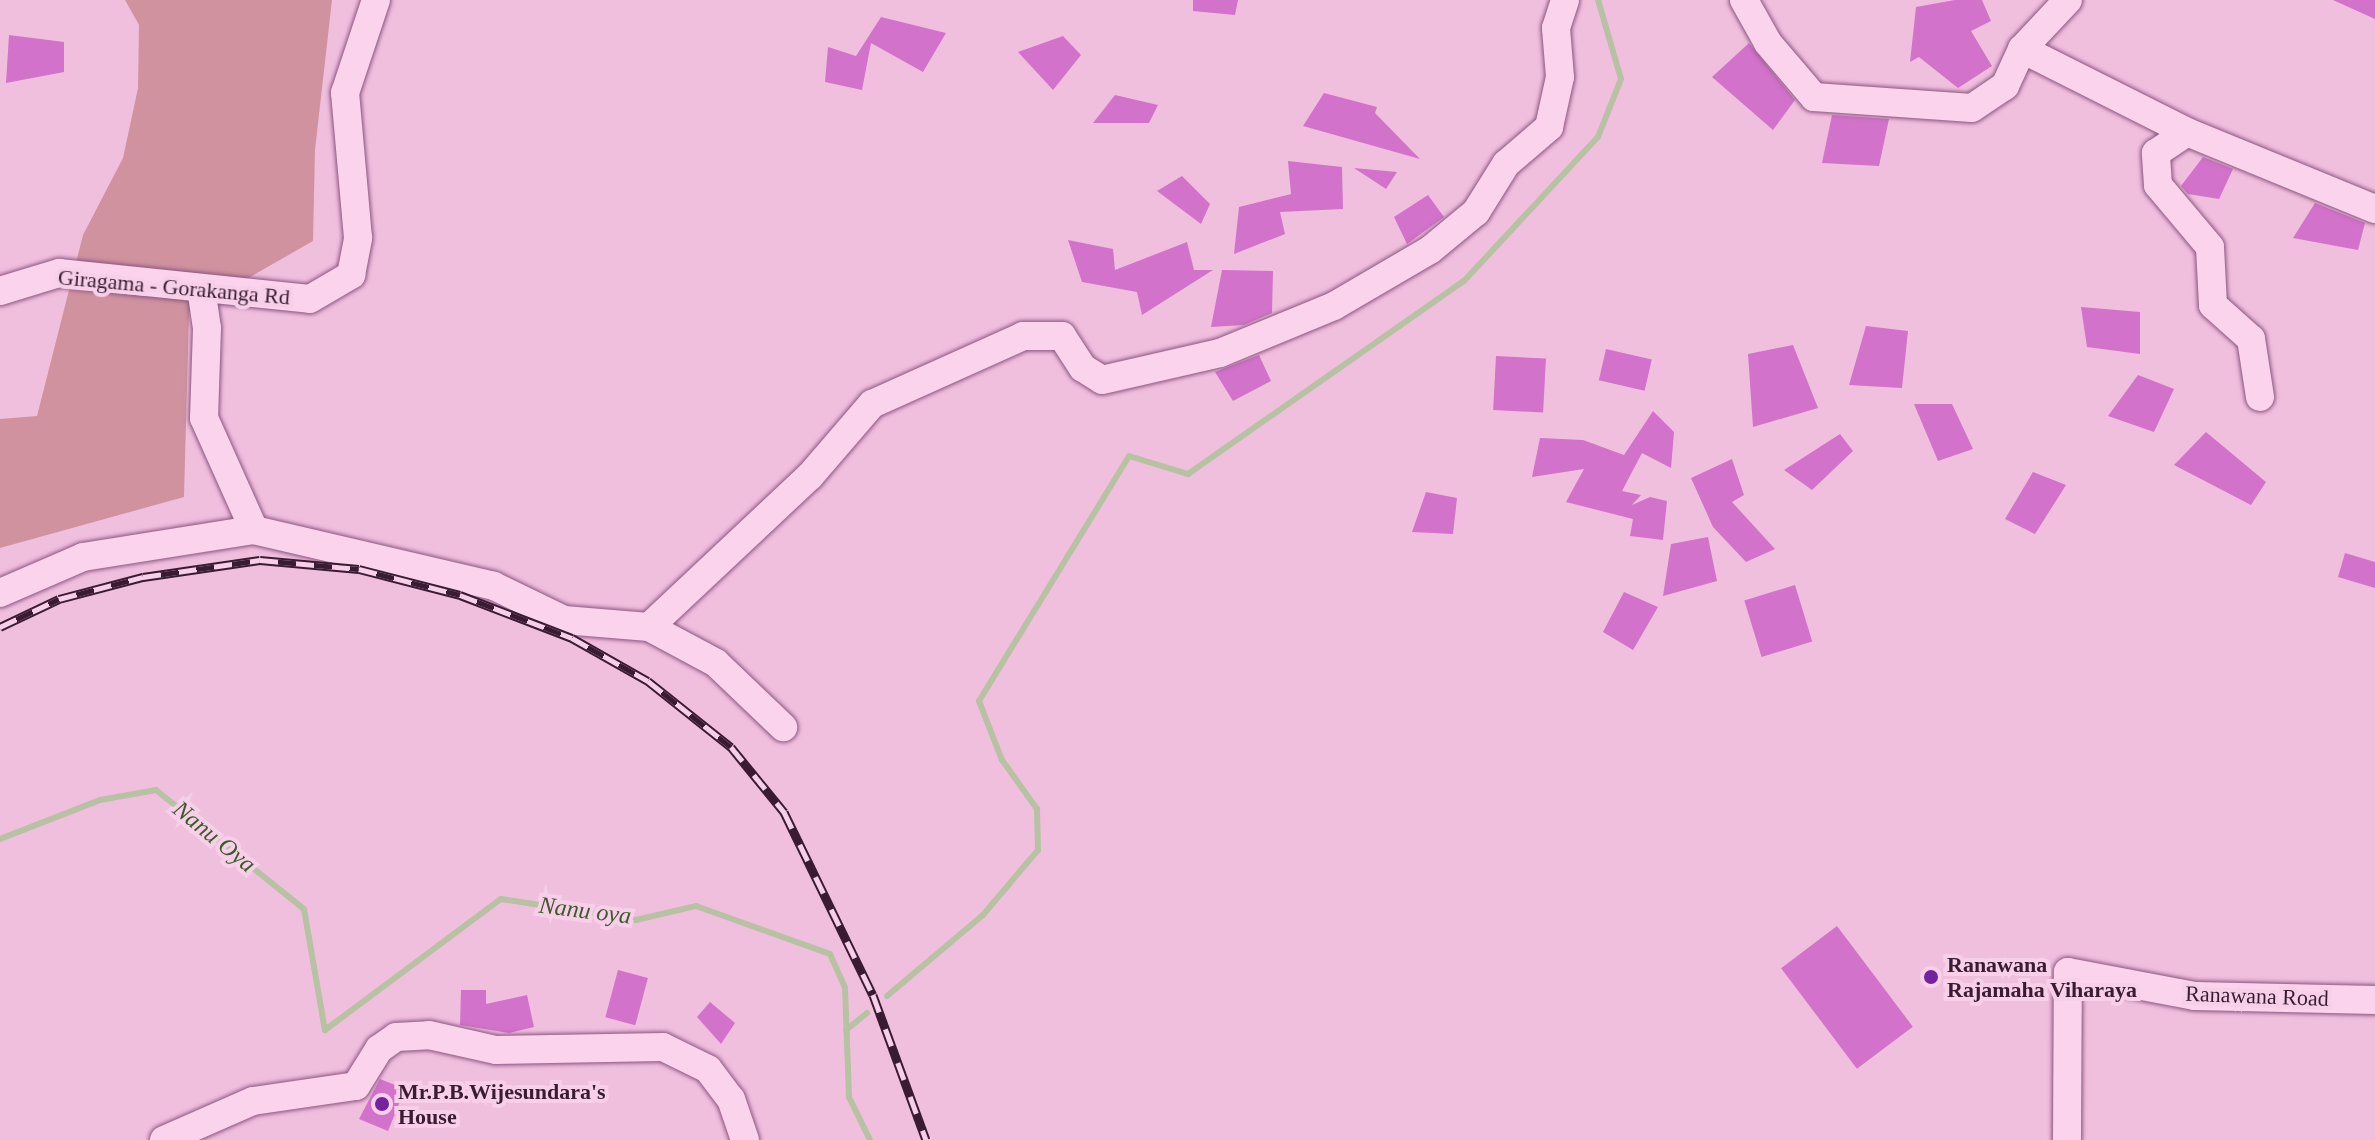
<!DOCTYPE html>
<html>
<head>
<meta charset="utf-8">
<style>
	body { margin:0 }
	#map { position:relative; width:2375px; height:1140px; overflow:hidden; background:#f1bfde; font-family:"Times New Roman",serif }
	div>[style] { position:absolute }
	.green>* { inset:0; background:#d0929f }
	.stream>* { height:6px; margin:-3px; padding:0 3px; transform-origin:3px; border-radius:3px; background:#b6c2a2 }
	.building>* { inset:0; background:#d272ca; transform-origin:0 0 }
	.roads { filter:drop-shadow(0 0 2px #8b5680) drop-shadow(0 0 2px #8b5680) }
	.minor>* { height:28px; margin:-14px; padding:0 14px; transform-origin:14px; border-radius:14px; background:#fbd3ec }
	.rail>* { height:9px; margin-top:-4.5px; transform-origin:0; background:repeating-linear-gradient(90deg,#f8cfe8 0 18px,#391c34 0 36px); box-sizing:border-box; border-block:2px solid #391c34 }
	.dots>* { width:22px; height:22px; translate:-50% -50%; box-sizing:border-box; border:4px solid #f8cfe8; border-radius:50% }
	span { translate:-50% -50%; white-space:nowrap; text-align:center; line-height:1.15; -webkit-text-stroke:8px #f8cfe8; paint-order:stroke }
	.street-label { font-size:22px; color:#391c34 }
	.poi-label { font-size:22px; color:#391c34; font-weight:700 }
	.left { translate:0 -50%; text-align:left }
	.water-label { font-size:24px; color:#3d5a2a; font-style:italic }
</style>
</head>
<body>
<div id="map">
	<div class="green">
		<i style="clip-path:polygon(125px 0,332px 0,315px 150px,313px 241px,189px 312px,184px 497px,0 548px,0 419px,37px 416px,83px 235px,123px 158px,138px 88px,139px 25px)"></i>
	</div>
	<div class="stream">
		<i style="left:0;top:839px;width:107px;rotate:-21.3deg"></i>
		<i style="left:100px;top:800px;width:57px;rotate:-10.1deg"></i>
		<i style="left:156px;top:790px;width:190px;rotate:38.8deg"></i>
		<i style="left:304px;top:909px;width:123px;rotate:80.2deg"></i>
		<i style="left:325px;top:1030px;width:219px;rotate:-36.7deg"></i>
		<i style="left:501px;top:899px;width:137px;rotate:8.8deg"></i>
		<i style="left:636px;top:920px;width:62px;rotate:-13.1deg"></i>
		<i style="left:696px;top:906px;width:142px;rotate:19.7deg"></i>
		<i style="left:830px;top:954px;width:37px;rotate:66deg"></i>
		<i style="left:845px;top:988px;width:109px;rotate:87.9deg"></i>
		<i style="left:849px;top:1097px;width:48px;rotate:64deg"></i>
		<i style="left:887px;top:996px;width:126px;rotate:-40.2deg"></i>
		<i style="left:983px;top:915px;width:85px;rotate:-49.8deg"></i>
		<i style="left:1038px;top:850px;width:41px;rotate:-91.4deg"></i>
		<i style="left:1037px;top:809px;width:60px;rotate:-125.5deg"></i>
		<i style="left:1002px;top:760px;width:63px;rotate:-111.3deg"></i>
		<i style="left:979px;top:701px;width:287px;rotate:-58.5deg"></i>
		<i style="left:1129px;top:456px;width:62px;rotate:17deg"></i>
		<i style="left:1188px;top:474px;width:337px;rotate:-35deg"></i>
		<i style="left:1464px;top:281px;width:197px;rotate:-47.1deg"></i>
		<i style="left:1598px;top:137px;width:62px;rotate:-68.4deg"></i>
		<i style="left:1621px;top:79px;width:82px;rotate:-106.2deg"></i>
		<i style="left:846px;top:1030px;width:27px;rotate:-39deg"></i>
	</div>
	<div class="building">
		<i style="clip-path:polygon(1193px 0,1238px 0,1235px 15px,1193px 11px)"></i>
		<i style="clip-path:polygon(1955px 0,1982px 0,1991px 21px,1971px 31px,1992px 66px,1958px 88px,1919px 57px,1910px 62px,1916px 7px)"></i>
		<i style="clip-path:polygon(2333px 0,2375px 0,2375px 19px)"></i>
		<i style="clip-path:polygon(881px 17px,946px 33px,923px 72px,871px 43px,862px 90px,825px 82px,828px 47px,856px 56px)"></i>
		<i style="clip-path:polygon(9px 35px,64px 42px,64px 72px,6px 83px)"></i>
		<i style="clip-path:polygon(1063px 36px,1081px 55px,1053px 90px,1018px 52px)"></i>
		<i style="clip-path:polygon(1749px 43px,1795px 100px,1773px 130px,1712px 77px)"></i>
		<i style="clip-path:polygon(1324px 93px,1377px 107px,1375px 113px,1420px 159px,1303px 126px)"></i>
		<i style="clip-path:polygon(1115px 95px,1158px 105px,1149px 123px,1093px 123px)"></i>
		<i style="clip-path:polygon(1832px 115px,1889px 119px,1879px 166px,1822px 163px)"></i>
		<i style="clip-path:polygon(2203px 157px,2233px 169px,2219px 199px,2188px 194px,2181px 186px)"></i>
		<i style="clip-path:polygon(1288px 161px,1342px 167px,1343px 209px,1280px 212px,1285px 234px,1234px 254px,1239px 207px,1291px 194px)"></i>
		<i style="clip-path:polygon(1354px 168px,1397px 172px,1386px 189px)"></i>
		<i style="clip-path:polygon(1182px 176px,1210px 204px,1201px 224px,1157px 191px)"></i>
		<i style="clip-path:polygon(1428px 195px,1444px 217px,1407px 244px,1394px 217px)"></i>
		<i style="clip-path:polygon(2315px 203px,2365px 223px,2358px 250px,2293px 238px)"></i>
		<i style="clip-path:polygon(1068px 240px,1113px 249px,1115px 270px,1187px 242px,1194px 270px,1213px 270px,1142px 315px,1137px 292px,1082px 282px)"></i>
		<i style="clip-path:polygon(1222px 270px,1273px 271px,1272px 313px,1244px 325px,1211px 327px)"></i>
		<i style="clip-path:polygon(2081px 307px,2140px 312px,2140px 354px,2087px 347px)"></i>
		<i style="clip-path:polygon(1866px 326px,1908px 331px,1902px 388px,1849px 385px)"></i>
		<i style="clip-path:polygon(1793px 345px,1818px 408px,1753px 427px,1748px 354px)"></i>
		<i style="left:1606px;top:349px;width:47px;height:32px;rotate:13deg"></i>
		<i style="clip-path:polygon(1259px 355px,1271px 381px,1233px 401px,1215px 372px)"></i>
		<i style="left:1496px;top:356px;width:50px;height:54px;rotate:3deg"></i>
		<i style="clip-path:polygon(2138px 375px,2174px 389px,2154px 432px,2108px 416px)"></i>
		<i style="clip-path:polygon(1914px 404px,1952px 404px,1973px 449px,1938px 461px)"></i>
		<i style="clip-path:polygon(1653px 411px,1674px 432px,1671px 468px,1642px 453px,1622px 491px,1641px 495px,1632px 505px,1650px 497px,1667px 501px,1663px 540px,1630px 536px,1633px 519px,1566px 502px,1584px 469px,1532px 477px,1540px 438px,1583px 440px,1624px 455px)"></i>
		<i style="clip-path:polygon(2206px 432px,2266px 482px,2251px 505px,2174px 465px)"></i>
		<i style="clip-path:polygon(1840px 434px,1853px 451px,1812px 490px,1784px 470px)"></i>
		<i style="clip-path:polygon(1732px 459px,1744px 495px,1732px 502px,1775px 549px,1746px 562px,1713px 527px,1691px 478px)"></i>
		<i style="clip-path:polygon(2033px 472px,2066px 485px,2035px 534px,2005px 519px)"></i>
		<i style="clip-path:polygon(1426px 492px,1457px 498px,1453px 534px,1412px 532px)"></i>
		<i style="clip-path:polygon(1708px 537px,1717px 581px,1663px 596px,1671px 544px)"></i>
		<i style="clip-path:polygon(2345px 553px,2375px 562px,2375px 588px,2338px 577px)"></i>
		<i style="left:1795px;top:585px;width:59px;height:53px;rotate:73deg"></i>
		<i style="clip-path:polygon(1624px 592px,1658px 607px,1633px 650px,1603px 632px)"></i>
		<i style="left:1837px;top:926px;width:126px;height:70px;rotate:53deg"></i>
		<i style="left:618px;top:970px;width:31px;height:49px;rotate:15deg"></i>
		<i style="clip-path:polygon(461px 990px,486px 990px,486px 1004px,527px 995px,534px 1027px,509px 1033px,460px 1025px)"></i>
		<i style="clip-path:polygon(710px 1002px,735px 1023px,721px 1044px,697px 1017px)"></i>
		<i style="clip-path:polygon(380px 1079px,405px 1089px,388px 1131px,359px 1119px)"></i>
	</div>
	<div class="roads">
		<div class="minor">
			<i style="left:1744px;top:0;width:49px;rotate:60.8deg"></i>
			<i style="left:1768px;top:43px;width:71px;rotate:49.6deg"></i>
			<i style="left:1814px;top:97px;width:158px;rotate:4deg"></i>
			<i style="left:1972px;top:108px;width:40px;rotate:-34deg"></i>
			<i style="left:2005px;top:86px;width:41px;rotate:-65.3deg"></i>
			<i style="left:2022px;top:49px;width:67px;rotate:-46.8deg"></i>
			<i style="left:2022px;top:49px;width:185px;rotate:26.7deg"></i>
			<i style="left:201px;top:288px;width:40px;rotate:81.5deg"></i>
			<i style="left:207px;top:328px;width:90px;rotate:91.9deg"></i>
			<i style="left:204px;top:418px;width:123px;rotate:65.9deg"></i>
			<i style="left:0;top:291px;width:62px;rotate:-17deg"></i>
			<i style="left:59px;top:273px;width:252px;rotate:5.9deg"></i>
			<i style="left:310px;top:299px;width:48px;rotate:-30.3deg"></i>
			<i style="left:351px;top:275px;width:38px;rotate:-79deg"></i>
			<i style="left:358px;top:238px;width:146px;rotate:-95.1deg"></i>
			<i style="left:345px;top:93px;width:98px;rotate:-71.6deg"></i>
			<i style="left:2260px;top:397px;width:59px;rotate:-98.8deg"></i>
			<i style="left:2251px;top:339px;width:51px;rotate:-138.2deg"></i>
			<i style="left:2213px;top:305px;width:58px;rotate:-93deg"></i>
			<i style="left:2210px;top:247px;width:81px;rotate:-130deg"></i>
			<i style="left:2158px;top:185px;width:32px;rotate:-94deg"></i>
			<i style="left:2156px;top:153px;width:37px;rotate:-34deg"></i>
			<i style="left:2187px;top:132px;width:203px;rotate:22.3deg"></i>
			<i style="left:0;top:593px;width:90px;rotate:-23.4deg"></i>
			<i style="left:83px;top:557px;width:173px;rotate:-9deg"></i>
			<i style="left:254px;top:530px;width:246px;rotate:13.1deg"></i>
			<i style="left:494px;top:586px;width:78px;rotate:25.9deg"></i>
			<i style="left:564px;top:620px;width:85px;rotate:4.7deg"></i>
			<i style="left:649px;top:627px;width:221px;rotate:-43.2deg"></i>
			<i style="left:810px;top:476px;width:95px;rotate:-49.3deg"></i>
			<i style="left:872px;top:404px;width:166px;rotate:-24.2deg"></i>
			<i style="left:1023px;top:336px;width:39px"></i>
			<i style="left:1062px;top:336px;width:38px;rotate:57deg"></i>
			<i style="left:1083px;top:368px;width:22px;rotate:32deg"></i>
			<i style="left:1102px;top:380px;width:121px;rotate:-12.9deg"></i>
			<i style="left:1220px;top:353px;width:123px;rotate:-22.4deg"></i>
			<i style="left:1334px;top:306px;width:111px;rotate:-30.3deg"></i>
			<i style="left:1430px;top:250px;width:60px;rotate:-39.6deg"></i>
			<i style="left:1476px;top:212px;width:57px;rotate:-58deg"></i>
			<i style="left:1506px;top:164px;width:57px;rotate:-40.7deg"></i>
			<i style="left:1549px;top:127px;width:51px;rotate:-77.6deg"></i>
			<i style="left:1560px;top:77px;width:49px;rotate:-94.7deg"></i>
			<i style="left:1556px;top:28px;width:29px;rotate:-72deg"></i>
			<i style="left:649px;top:627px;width:76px;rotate:28.2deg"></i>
			<i style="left:716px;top:663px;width:93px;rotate:43.7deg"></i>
			<i style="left:164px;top:1140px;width:97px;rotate:-23.7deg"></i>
			<i style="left:253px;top:1101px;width:104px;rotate:-8.3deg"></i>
			<i style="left:356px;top:1086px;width:44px;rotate:-58.1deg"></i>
			<i style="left:379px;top:1049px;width:21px;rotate:-35deg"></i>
			<i style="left:396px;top:1037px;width:33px;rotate:-3deg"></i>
			<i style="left:429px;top:1035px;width:69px;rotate:12.6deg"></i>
			<i style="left:496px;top:1050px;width:167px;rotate:-1deg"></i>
			<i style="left:663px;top:1047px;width:50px;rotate:26.1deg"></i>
			<i style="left:708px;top:1069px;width:38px;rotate:53deg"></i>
			<i style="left:731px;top:1099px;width:43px;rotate:71.1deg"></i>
			<i style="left:2067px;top:1140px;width:168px;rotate:-89.7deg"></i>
			<i style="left:2068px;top:972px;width:129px;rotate:10.7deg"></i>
			<i style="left:2195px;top:996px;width:180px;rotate:1.3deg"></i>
		</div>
	</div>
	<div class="rail">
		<i style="left:0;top:627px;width:65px;rotate:-25.4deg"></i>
		<i style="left:59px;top:599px;width:87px;rotate:-14.7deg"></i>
		<i style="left:143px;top:577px;width:118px;rotate:-8.3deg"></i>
		<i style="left:260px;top:560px;width:99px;rotate:5.2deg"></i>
		<i style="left:359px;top:569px;width:104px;rotate:14.4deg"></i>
		<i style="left:460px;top:595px;width:120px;rotate:21deg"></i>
		<i style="left:572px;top:638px;width:87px;rotate:29.5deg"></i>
		<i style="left:648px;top:681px;width:106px;rotate:38.5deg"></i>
		<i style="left:731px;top:747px;width:84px;rotate:50.8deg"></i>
		<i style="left:784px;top:812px;width:203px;rotate:64.1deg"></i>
		<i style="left:873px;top:995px;width:154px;rotate:69.9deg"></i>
	</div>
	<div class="dots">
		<i style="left:1931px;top:977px;background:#74229e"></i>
		<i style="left:382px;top:1104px;background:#74229e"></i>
	</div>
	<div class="street-label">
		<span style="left:174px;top:287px;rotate:5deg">Giragama - Gorakanga Rd</span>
		<span style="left:2257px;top:996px;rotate:2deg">Ranawana Road</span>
	</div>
	<div class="poi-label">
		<span class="left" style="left:1947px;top:977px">Ranawana<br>Rajamaha Viharaya</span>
		<span class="left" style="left:398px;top:1104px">Mr.P.B.Wijesundara's<br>House</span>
	</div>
	<div class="water-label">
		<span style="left:214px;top:837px;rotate:39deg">Nanu Oya</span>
		<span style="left:585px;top:911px;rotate:7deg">Nanu oya</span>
	</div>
</div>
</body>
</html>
